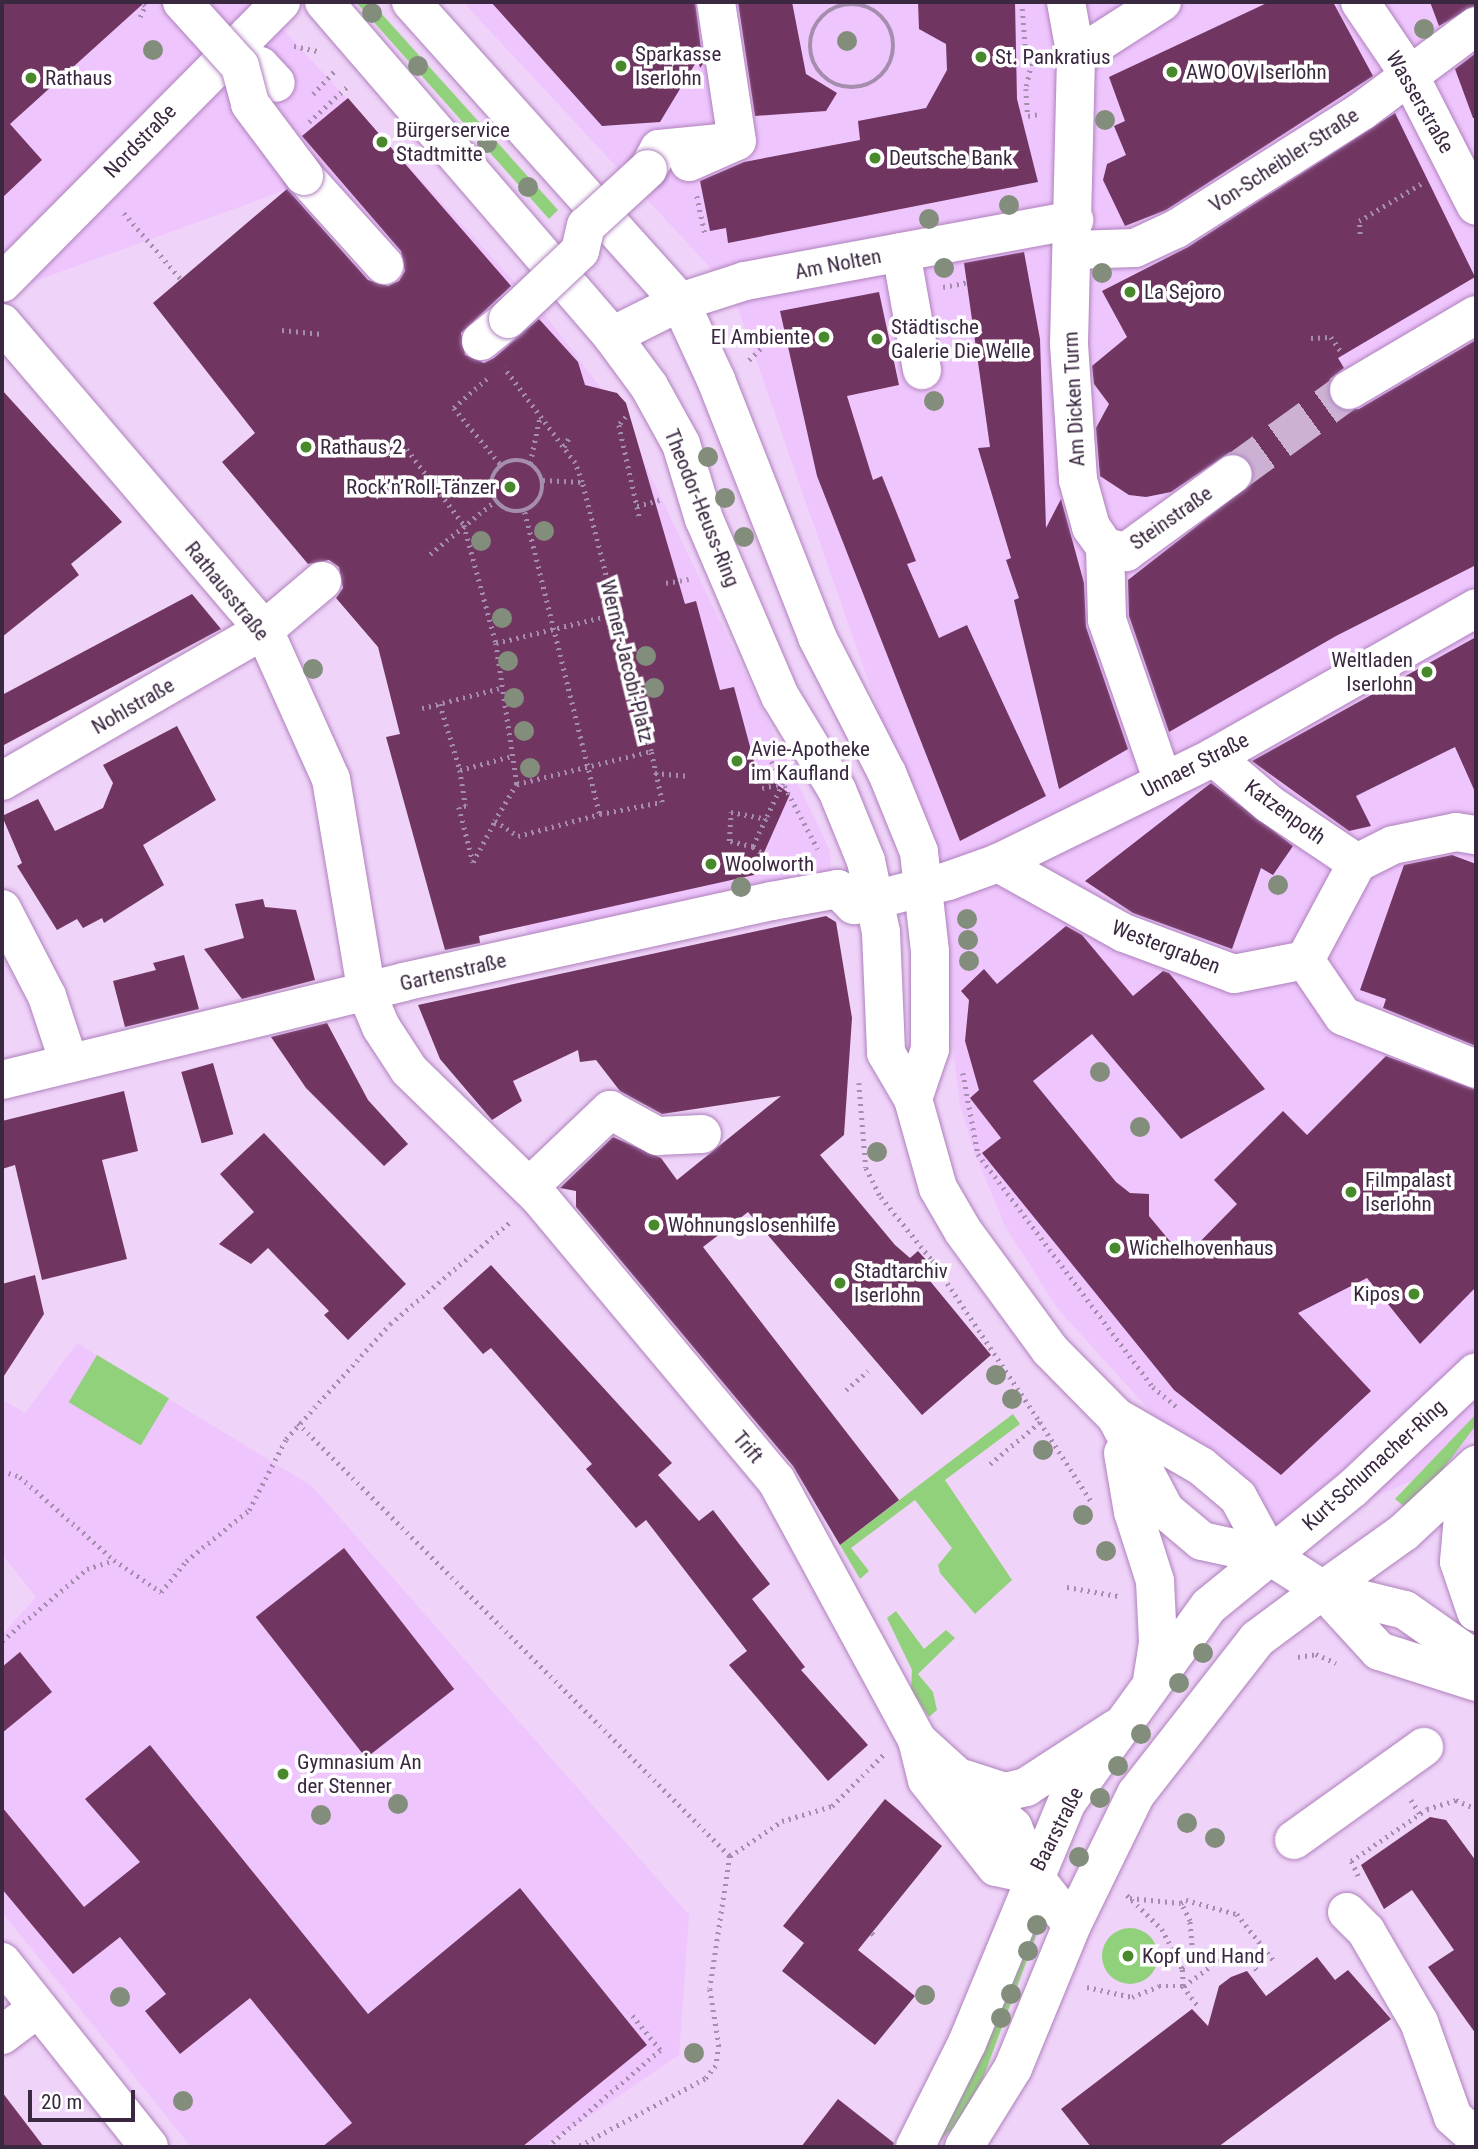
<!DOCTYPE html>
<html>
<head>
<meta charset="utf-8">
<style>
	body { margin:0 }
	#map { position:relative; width:1478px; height:2149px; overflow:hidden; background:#f0d3f9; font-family:"Roboto Condensed",sans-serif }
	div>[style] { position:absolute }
	.built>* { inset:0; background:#efc5fd }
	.green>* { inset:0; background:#92d17b; transform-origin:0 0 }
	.round { border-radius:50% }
	.building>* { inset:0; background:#703661; transform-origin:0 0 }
	.minor-tunnel>* { height:38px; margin-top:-19px; transform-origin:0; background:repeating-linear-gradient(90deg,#ccb1d4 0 38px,transparent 0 57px) }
	.path>* { height:4.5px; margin-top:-2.25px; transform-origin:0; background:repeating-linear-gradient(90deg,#a58dad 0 2px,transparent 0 7px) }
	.path>.ring { margin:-2.25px; padding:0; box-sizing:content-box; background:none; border:4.5px solid #a58dad; border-radius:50% }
	.roads { filter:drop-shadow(0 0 2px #ae81bc) drop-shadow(0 0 2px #ae81bc) }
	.minor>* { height:38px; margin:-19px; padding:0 19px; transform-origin:19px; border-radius:19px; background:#fff }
	.major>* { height:38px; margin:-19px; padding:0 19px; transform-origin:19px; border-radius:19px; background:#fff }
	.bridges { filter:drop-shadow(0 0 2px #ae81bc) drop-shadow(0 0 2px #ae81bc) }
	.minor-bridge>* { height:38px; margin:-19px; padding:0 19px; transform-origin:19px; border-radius:19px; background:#fff }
	.trees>* { width:20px; height:20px; margin:-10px; border-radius:50%; background:#828d7b }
	.dots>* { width:19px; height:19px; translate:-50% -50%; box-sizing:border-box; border:4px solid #fff; border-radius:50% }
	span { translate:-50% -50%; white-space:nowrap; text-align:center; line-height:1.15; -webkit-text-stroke:7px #fff; paint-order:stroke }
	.poi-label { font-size:21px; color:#3a2740 }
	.left { translate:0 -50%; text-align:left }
	.right { translate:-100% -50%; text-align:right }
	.street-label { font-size:21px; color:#3a2740 }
	.frame { position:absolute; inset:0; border:4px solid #3a2740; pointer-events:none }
	.scale { position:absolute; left:28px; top:2090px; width:107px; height:32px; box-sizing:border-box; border:4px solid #3a2740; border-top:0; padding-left:9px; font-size:21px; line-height:24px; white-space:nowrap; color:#3a2740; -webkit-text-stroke:5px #fff; paint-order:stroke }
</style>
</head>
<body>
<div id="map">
	<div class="built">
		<i style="clip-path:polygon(2px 2px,258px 2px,545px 315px,621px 414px,830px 851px,832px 906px,534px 956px,392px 473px,282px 330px,356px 262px,286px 190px,2px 293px)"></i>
		<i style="clip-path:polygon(463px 2px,1476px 2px,1476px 1434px,1441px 1469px,1283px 1534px,1171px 1434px,1057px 1308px,1005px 1226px,975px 1154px,960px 1105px,928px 852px,732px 291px)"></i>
		<i style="clip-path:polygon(77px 1343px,312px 1486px,689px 1915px,679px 2055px,544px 2147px,191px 2147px,2px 1912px,2px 1635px,36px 1597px,2px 1554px,2px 1399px,25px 1413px)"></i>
	</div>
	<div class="green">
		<i style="clip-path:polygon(356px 2px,371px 2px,558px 210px,549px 219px)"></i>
		<i style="left:97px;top:1355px;width:84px;height:55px;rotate:31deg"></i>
		<i style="clip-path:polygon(1013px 1414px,1020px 1424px,945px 1480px,1012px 1580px,975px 1614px,940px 1573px,938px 1565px,952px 1548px,915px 1500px,851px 1548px,869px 1571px,860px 1579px,840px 1545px)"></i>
		<i style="clip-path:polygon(1476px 1414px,1476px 1425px,1411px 1512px,1395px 1499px)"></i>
		<i style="clip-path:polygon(896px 1611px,924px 1649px,946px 1630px,955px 1638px,918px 1674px,933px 1692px,937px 1710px,929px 1717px,911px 1690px,912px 1670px,887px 1618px)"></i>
		<i style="clip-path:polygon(1037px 1915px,1043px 1917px,983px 2078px,956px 2125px,933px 2147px,985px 2051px)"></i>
		<i class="round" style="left:1102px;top:1928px;width:56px;height:56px"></i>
	</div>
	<div class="building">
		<i style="clip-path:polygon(2px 2px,145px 2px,10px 124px,42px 160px,2px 198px)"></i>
		<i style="clip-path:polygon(491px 2px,695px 2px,703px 64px,700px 68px,698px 59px,660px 122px,602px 126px)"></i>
		<i style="clip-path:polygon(738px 2px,792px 2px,806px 74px,837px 93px,826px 111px,755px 116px)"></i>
		<i style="clip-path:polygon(918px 2px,1015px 2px,1017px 99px,1038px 182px,728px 243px,726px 228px,710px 231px,700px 181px,744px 162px,860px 140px,858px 121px,926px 108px,947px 70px,946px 44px,919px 29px)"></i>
		<i style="clip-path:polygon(1269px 2px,1333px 2px,1373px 76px,1166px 210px,1125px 226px,1103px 180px,1107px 164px,1126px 155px,1114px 126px,1125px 121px,1109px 77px)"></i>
		<i style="clip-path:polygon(1430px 2px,1476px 2px,1476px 5px,1439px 26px)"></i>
		<i style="clip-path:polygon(1476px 53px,1476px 118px,1473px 118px,1455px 69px)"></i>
		<i style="clip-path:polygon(348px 98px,511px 286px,461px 333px,465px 355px,484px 363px,494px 358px,539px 319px,578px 362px,585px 385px,617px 393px,626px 403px,685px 604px,696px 601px,720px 690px,734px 687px,756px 769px,790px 794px,754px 875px,479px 936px,480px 943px,445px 950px,386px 737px,400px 734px,378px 647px,336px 598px,343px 588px,339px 567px,329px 560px,308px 564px,222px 462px,255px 433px,153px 303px,287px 189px,368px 280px,388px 286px,399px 281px,405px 271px,401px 251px,302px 136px)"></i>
		<i style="clip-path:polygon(1395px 113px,1475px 277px,1338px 358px,1344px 368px,1330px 379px,1327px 391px,1338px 409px,1359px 409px,1476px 340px,1476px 565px,1336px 636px,1169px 732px,1129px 616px,1128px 580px,1266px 472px,1254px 475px,1250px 461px,1230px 452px,1171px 492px,1146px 497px,1129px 495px,1100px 476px,1096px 428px,1109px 404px,1094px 384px,1092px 366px,1127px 337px,1102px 291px,1188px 247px)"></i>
		<i style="clip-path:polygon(1024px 252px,1040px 339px,1046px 528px,1061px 499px,1084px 583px,1086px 627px,1128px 749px,1059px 789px,1014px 600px,1019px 598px,1006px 560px,1011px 558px,978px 448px,990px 447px,964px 263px)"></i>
		<i style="clip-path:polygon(879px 292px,899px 385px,847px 396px,873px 480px,882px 476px,916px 561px,907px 564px,939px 638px,967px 625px,1046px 796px,960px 841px,817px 476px,780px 311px)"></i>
		<i style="clip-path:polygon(2px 390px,122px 522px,71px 564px,79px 575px,2px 637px)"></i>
		<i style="clip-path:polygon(192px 594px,221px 629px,2px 746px,2px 695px)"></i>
		<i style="clip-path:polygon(1476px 637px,1476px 794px,1455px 747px,1356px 796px,1371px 826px,1349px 831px,1252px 761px)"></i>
		<i style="clip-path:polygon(177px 726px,216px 800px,143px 845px,164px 885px,104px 923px,102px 918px,83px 928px,77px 919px,57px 930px,17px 866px,22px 863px,2px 816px,38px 799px,55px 831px,103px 808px,113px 783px,103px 765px)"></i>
		<i style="clip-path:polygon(1211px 783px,1293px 846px,1273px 875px,1261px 868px,1232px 949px,1133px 913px,1085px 881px)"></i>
		<i style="clip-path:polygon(1452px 855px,1476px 864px,1476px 1046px,1383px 1008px,1386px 999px,1360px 990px,1404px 865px)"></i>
		<i style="clip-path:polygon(263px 899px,265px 907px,296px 910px,315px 980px,242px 999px,204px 949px,244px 938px,235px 904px)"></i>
		<i style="clip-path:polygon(826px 916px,836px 922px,852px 1018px,844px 1135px,820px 1155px,895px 1245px,910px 1258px,918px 1251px,939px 1274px,930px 1281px,991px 1355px,922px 1415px,748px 1212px,703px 1247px,899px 1500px,840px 1545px,793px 1466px,576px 1207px,576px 1191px,560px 1188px,613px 1137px,661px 1158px,677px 1180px,781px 1096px,662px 1114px,620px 1091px,596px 1060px,580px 1062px,578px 1050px,513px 1081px,522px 1101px,492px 1120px,440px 1059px,418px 1005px)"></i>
		<i style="clip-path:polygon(1066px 926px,1082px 935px,1133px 996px,1163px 971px,1169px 973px,1265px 1089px,1181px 1139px,1092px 1034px,1033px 1081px,1116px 1182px,1130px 1193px,1149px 1194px,1149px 1216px,1184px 1258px,1237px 1204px,1214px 1180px,1283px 1111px,1307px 1135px,1386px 1056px,1476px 1090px,1476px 1287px,1420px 1344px,1367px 1278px,1298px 1313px,1371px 1391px,1281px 1475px,1174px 1390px,982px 1153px,1001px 1138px,970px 1098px,979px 1090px,965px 1041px,969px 1000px,961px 991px,984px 969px,997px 984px)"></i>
		<i style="clip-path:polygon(184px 955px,199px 1009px,125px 1027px,113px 981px,156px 970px,153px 963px)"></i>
		<i style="clip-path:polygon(327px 1023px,368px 1100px,408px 1144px,384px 1166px,306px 1088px,271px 1037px)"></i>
		<i style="left:213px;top:1063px;width:74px;height:33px;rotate:74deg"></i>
		<i style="clip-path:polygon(124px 1091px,138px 1151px,102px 1160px,127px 1259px,42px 1280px,15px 1165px,2px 1169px,2px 1121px)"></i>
		<i style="clip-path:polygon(264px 1133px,406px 1284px,348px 1340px,324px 1315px,329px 1311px,268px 1248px,251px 1264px,219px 1244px,254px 1212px,220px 1174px)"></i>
		<i style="clip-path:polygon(491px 1265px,672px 1463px,658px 1475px,699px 1521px,713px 1510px,770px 1584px,752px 1599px,805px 1667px,801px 1670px,868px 1745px,828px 1781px,729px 1665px,747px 1651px,646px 1520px,636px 1528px,586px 1469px,592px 1464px,491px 1348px,483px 1354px,443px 1308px)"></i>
		<i style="clip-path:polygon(35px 1275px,44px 1314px,2px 1379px,2px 1284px)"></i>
		<i style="left:344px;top:1548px;width:179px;height:112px;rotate:52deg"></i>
		<i style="clip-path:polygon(20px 1652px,52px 1692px,2px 1733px,2px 1667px)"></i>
		<i style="clip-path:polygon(150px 1745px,368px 2014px,520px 1888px,647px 2045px,522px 2147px,322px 2147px,352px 2123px,250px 1998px,180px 2054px,145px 2011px,166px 1994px,120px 1937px,73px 1974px,2px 1889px,2px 1807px,84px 1907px,140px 1862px,85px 1799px)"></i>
		<i style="clip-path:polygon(885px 1799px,942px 1846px,858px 1950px,915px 1996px,875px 2045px,782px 1971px,804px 1943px,783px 1926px)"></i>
		<i style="clip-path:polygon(1430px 1817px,1446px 1820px,1476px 1861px,1476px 2034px,1428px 1967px,1454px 1950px,1412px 1890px,1384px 1909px,1361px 1865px)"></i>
		<i style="clip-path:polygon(1317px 1957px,1335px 1980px,1348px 1970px,1391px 2019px,1218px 2147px,1091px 2147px,1061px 2109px,1192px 2009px,1208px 2026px,1219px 1986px,1231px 1977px,1247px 1971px,1266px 1996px)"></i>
		<i style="clip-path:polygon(2px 2092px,44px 2147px,2px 2147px)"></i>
		<i style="clip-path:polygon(838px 2099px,894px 2143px,893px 2147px,801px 2147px)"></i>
	</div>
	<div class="minor-tunnel">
		<i style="left:1233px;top:474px;width:143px;rotate:-35.9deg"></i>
	</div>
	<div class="path">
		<i style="left:1022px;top:2px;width:66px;rotate:85.7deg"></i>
		<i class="ring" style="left:810px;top:4px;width:79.5px;height:79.5px"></i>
		<i style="left:140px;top:17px;width:12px;rotate:-66deg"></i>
		<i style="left:145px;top:6px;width:6px;rotate:-135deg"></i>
		<i style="left:294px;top:46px;width:24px;rotate:12deg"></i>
		<i style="left:1035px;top:50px;width:40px;rotate:103deg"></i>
		<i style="left:1026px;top:89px;width:27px;rotate:86deg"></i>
		<i style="left:1028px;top:116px;width:11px;rotate:-10deg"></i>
		<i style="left:313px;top:94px;width:34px;rotate:-47deg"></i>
		<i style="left:309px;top:122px;width:54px;rotate:-42.8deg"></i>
		<i style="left:697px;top:196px;width:38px;rotate:78deg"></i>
		<i style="left:124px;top:213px;width:87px;rotate:49.2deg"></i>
		<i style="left:1360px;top:234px;width:13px;rotate:-94deg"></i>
		<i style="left:1359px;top:221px;width:76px;rotate:-31deg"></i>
		<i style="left:943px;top:287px;width:26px;rotate:-11deg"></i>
		<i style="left:282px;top:330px;width:40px;rotate:5.7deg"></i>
		<i style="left:1311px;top:338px;width:20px;rotate:-3deg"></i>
		<i style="left:1331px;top:337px;width:19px;rotate:55deg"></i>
		<i style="left:749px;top:360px;width:30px;rotate:-45deg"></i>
		<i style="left:487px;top:379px;width:44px;rotate:138.7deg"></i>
		<i style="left:454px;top:408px;width:74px;rotate:50.5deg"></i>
		<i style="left:626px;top:417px;width:11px;rotate:131deg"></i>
		<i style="left:619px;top:425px;width:97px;rotate:77.5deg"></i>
		<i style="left:564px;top:447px;width:13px;rotate:-63deg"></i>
		<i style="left:407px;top:449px;width:95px;rotate:53.1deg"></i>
		<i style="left:464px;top:525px;width:122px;rotate:74.8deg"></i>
		<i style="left:496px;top:643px;width:143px;rotate:81.5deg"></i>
		<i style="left:517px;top:784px;width:138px;rotate:-13.8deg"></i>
		<i style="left:651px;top:751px;width:278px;rotate:-104.4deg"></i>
		<i style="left:582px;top:482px;width:20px;rotate:-110deg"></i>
		<i style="left:575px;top:463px;width:119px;rotate:-126.8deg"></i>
		<i class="ring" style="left:491px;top:460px;width:47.5px;height:47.5px"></i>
		<i style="left:530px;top:463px;width:48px;rotate:-78deg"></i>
		<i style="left:543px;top:480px;width:39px;rotate:3deg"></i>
		<i style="left:637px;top:506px;width:24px;rotate:-15deg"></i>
		<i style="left:525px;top:512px;width:311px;rotate:76.1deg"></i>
		<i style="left:600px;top:814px;width:63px;rotate:-11deg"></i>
		<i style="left:662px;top:802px;width:52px;rotate:-102.2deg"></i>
		<i style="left:430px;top:554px;width:84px;rotate:-39.2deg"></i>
		<i style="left:666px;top:583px;width:23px;rotate:-10deg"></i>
		<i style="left:496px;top:643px;width:122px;rotate:-13.7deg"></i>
		<i style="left:499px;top:689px;width:61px;rotate:165.7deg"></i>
		<i style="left:440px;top:704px;width:69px;rotate:73.1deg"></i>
		<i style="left:460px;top:770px;width:54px;rotate:-15.1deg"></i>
		<i style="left:422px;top:708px;width:18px;rotate:-13deg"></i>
		<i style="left:765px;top:749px;width:113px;rotate:62.1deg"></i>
		<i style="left:460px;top:770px;width:36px;rotate:81deg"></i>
		<i style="left:466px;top:806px;width:7px;rotate:172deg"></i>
		<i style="left:459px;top:807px;width:57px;rotate:75.7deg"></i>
		<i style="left:473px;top:862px;width:47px;rotate:-61.8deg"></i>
		<i style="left:655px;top:773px;width:32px;rotate:5deg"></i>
		<i style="left:517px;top:784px;width:43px;rotate:120.7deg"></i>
		<i style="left:495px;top:821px;width:27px;rotate:33deg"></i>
		<i style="left:518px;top:836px;width:85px;rotate:-15deg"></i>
		<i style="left:762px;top:788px;width:22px;rotate:-13deg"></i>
		<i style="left:783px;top:783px;width:40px;rotate:115deg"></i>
		<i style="left:731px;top:812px;width:36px;rotate:11deg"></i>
		<i style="left:766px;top:819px;width:31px;rotate:115deg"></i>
		<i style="left:753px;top:847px;width:25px;rotate:-166deg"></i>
		<i style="left:729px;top:841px;width:29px;rotate:-86deg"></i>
		<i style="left:753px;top:847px;width:27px;rotate:33deg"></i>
		<i style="left:963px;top:1073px;width:82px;rotate:79.5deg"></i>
		<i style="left:978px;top:1154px;width:291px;rotate:53.1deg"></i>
		<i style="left:1153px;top:1387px;width:30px;rotate:40deg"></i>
		<i style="left:859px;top:1083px;width:85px;rotate:85.3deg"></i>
		<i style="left:866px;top:1168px;width:33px;rotate:63deg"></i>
		<i style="left:881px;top:1197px;width:81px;rotate:51deg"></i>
		<i style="left:932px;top:1260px;width:195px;rotate:56.3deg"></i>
		<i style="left:846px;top:1390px;width:29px;rotate:-41deg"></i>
		<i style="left:298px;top:1423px;width:612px;rotate:45.07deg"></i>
		<i style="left:730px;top:1856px;width:134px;rotate:98.6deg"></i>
		<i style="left:710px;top:1989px;width:57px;rotate:80.9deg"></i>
		<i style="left:719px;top:2045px;width:21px;rotate:98deg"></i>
		<i style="left:716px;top:2066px;width:17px;rotate:130deg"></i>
		<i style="left:705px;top:2079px;width:144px;rotate:151.8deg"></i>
		<i style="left:990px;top:1464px;width:65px;rotate:-40deg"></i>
		<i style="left:1040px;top:1422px;width:94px;rotate:57.2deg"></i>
		<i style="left:2px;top:1471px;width:19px;rotate:18deg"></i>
		<i style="left:20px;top:1477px;width:125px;rotate:41.4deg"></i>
		<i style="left:1067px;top:1587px;width:52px;rotate:10deg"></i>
		<i style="left:2px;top:1641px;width:111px;rotate:-40.3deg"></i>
		<i style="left:87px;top:1569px;width:28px;rotate:-18deg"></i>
		<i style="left:114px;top:1560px;width:57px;rotate:34.2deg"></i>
		<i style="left:161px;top:1592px;width:40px;rotate:-51deg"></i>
		<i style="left:186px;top:1561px;width:81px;rotate:-39deg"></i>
		<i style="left:249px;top:1510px;width:80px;rotate:-62.5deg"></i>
		<i style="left:286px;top:1439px;width:155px;rotate:-47.9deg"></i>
		<i style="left:390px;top:1324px;width:160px;rotate:-40.4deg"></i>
		<i style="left:1298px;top:1657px;width:18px;rotate:-9deg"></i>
		<i style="left:1316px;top:1654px;width:22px;rotate:24deg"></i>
		<i style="left:1411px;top:1800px;width:17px;rotate:57deg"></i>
		<i style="left:730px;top:1856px;width:63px;rotate:-33.9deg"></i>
		<i style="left:782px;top:1821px;width:52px;rotate:-16.7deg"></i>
		<i style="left:832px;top:1806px;width:72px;rotate:-45deg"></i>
		<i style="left:1358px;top:1876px;width:17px;rotate:-115deg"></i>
		<i style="left:1351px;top:1861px;width:92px;rotate:-34.4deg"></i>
		<i style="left:1427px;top:1809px;width:30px;rotate:-17deg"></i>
		<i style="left:1456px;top:1800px;width:22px;rotate:24deg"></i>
		<i style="left:1127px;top:1895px;width:49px;rotate:44.2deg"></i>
		<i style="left:1162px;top:1929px;width:44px;rotate:62.9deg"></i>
		<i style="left:1130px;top:1898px;width:51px;rotate:5.6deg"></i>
		<i style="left:872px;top:1933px;width:4px;rotate:45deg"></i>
		<i style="left:1183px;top:1986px;width:18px;rotate:-93deg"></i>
		<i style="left:1182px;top:1968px;width:14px;rotate:-39deg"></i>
		<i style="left:1193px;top:1959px;width:38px;rotate:-95deg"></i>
		<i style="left:1190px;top:1921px;width:20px;rotate:-117deg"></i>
		<i style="left:1181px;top:1903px;width:6px;rotate:-31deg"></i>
		<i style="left:1186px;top:1900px;width:53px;rotate:15.4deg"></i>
		<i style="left:1237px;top:1914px;width:60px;rotate:51.8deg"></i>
		<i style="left:1184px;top:1986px;width:45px;rotate:-36.9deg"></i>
		<i style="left:1220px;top:1959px;width:26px;rotate:-2deg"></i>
		<i style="left:1246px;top:1958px;width:19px;rotate:47deg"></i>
		<i style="left:1087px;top:1987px;width:46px;rotate:12.5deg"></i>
		<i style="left:1132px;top:1997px;width:29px;rotate:-22deg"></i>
		<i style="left:1159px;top:1986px;width:24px"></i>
		<i style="left:1183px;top:1986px;width:26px;rotate:53deg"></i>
		<i style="left:547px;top:2147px;width:149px;rotate:-40.6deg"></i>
		<i style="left:660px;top:2050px;width:49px;rotate:-129.2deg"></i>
	</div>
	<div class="roads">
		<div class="minor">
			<i style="left:1066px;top:2px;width:56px;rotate:79.7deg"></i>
			<i style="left:1076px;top:57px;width:287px;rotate:91.4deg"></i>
			<i style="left:1069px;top:344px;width:136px;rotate:86.2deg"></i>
			<i style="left:1078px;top:480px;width:49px;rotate:74.5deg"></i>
			<i style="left:1091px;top:527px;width:24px;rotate:55deg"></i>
			<i style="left:1105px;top:547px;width:73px;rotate:88.4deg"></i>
			<i style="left:1107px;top:620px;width:171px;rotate:70.9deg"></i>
			<i style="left:1360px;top:2px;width:86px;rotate:55.9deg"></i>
			<i style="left:1408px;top:73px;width:149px;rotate:62.9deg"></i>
			<i style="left:1076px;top:57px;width:102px;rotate:-32.6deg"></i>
			<i style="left:240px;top:66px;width:20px"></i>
			<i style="left:260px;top:66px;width:23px;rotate:47deg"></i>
			<i style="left:689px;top:162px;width:52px;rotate:-23.6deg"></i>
			<i style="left:737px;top:141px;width:141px;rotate:-98.6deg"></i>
			<i style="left:648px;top:169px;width:23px;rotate:-61deg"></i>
			<i style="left:659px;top:149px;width:59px;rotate:-5.8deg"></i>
			<i style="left:304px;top:176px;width:120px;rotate:48deg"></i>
			<i style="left:1074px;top:250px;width:61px;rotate:-1.9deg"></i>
			<i style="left:1135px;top:248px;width:45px;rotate:-24.9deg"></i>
			<i style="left:1176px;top:229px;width:220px;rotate:-32.4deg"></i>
			<i style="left:1362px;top:111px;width:142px;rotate:-36.7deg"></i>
			<i style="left:901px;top:252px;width:120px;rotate:79.9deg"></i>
			<i style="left:2px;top:283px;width:396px;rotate:-45.2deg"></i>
			<i style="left:2px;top:323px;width:404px;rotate:49.5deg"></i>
			<i style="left:264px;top:630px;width:163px;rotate:65.8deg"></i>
			<i style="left:331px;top:779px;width:218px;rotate:80.5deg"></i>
			<i style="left:367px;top:994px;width:36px;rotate:67deg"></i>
			<i style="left:381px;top:1027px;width:51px;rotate:56.9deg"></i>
			<i style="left:409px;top:1070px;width:182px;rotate:44.3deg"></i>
			<i style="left:539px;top:1197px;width:369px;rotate:50.1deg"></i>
			<i style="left:776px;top:1480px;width:296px;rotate:61.5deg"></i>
			<i style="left:917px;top:1740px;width:41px;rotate:76deg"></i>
			<i style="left:927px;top:1780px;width:111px;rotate:51.6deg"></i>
			<i style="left:996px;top:1867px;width:38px;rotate:12deg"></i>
			<i style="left:612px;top:336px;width:76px;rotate:-26.6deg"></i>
			<i style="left:680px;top:302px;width:68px;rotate:-17.9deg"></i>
			<i style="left:745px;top:281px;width:335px;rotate:-10.5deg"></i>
			<i style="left:481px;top:341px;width:35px;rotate:-39deg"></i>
			<i style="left:1349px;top:390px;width:147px;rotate:-30.6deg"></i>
			<i style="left:1105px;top:547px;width:22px;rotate:13deg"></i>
			<i style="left:1126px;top:552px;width:132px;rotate:-36.1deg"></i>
			<i style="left:1214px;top:757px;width:72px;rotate:40.5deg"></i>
			<i style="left:1269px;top:804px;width:106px;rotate:33.8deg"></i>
			<i style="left:2px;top:781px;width:302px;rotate:-30deg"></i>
			<i style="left:264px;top:630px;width:76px;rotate:-40.2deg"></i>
			<i style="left:998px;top:863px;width:144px;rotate:29.1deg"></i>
			<i style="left:1124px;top:933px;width:117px;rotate:20.4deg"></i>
			<i style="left:1234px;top:974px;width:72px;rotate:-11.2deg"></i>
			<i style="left:2px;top:909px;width:98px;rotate:62.7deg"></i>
			<i style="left:47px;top:996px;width:71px;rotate:71.8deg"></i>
			<i style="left:1305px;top:960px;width:110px;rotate:-61.8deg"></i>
			<i style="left:1357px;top:863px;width:40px;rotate:-26.6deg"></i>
			<i style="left:1393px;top:845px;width:64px;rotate:-11.7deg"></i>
			<i style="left:1456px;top:832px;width:20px;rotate:9deg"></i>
			<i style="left:1305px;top:960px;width:68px;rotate:55.8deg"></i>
			<i style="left:1343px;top:1016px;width:143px;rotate:21.7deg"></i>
			<i style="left:2px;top:1080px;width:413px;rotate:-13.7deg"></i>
			<i style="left:403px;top:982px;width:378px;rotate:-12.4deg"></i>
			<i style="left:772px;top:901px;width:67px;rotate:-10.3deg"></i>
			<i style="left:838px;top:889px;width:23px;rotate:45deg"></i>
			<i style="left:854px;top:905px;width:97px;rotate:-14.3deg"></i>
			<i style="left:948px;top:881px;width:53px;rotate:-19.8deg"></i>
			<i style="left:998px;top:863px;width:241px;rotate:-26.1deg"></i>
			<i style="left:1214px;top:757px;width:301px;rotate:-29.6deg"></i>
			<i style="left:529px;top:1187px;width:112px;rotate:-43.5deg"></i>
			<i style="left:610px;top:1110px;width:54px;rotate:29deg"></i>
			<i style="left:657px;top:1136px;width:45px;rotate:-2.5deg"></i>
			<i style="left:1476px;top:1476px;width:42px;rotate:108deg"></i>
			<i style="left:1463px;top:1516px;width:46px;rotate:95deg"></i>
			<i style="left:1459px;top:1562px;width:53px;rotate:71.2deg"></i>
			<i style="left:1270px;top:1556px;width:106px;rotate:-39.3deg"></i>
			<i style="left:1352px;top:1489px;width:170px;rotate:-43.3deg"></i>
			<i style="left:1323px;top:1590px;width:98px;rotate:-35.5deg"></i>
			<i style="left:1403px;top:1533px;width:100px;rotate:-43deg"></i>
			<i style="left:917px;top:1740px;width:130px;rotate:42.2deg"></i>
			<i style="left:1013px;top:1827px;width:52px;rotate:67.4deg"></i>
			<i style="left:1033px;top:1875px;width:63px;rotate:52deg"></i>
			<i style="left:965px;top:1779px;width:42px;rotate:18deg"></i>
			<i style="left:1005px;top:1792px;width:22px;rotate:-13deg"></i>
			<i style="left:1026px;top:1787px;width:108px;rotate:-33deg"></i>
			<i style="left:1294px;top:1840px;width:160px;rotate:-35.6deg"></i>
			<i style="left:1347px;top:1912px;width:27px;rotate:45deg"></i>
			<i style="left:1366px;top:1931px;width:105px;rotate:59.8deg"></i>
			<i style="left:1419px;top:2022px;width:101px;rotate:70.3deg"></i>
			<i style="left:1453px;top:2117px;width:31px;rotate:42deg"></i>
			<i style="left:2px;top:1962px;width:236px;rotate:51.5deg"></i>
			<i style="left:2px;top:2035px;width:45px;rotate:-36.9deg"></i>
		</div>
		<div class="major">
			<i style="left:324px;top:2px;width:441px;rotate:49.2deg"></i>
			<i style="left:612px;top:336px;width:62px;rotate:53.5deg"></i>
			<i style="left:649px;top:386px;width:66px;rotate:61.1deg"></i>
			<i style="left:681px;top:444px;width:78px;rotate:73deg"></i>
			<i style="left:704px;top:519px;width:193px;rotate:66.8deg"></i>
			<i style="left:780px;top:696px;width:110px;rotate:58.8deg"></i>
			<i style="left:837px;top:790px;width:77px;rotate:67.8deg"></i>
			<i style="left:866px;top:861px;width:73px;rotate:78.1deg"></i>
			<i style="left:881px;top:932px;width:121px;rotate:87.6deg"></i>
			<i style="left:886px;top:1053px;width:53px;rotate:59.6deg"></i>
			<i style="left:913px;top:1099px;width:92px;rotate:74.3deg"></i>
			<i style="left:938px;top:1188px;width:50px;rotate:59.8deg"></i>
			<i style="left:963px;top:1231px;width:147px;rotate:53.8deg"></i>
			<i style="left:1050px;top:1350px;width:94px;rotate:45.4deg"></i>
			<i style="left:1116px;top:1417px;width:98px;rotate:30deg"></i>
			<i style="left:1201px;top:1466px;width:48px;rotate:40deg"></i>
			<i style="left:1238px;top:1497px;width:67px;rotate:61.5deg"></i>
			<i style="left:411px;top:2px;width:403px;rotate:48.1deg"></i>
			<i style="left:680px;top:302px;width:86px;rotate:65.2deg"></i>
			<i style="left:716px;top:380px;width:276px;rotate:68.5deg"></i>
			<i style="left:817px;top:637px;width:153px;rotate:62.8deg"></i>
			<i style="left:887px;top:773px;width:85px;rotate:67.9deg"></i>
			<i style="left:919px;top:852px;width:101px;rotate:83.7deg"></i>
			<i style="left:930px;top:952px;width:97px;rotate:90deg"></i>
			<i style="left:930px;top:1049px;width:53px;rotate:108.8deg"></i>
			<i style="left:1116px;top:1417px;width:105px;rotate:62.2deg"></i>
			<i style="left:1165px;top:1510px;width:48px;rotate:40deg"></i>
			<i style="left:1202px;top:1541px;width:70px;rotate:12.4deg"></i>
			<i style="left:1270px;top:1556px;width:63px;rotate:32.7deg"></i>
			<i style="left:1323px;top:1590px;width:83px;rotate:47.4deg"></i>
			<i style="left:1379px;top:1651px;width:102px;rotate:17.7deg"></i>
			<i style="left:1123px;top:1453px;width:60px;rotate:80.4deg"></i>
			<i style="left:1133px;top:1512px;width:72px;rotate:72.3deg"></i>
			<i style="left:1155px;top:1581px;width:62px;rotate:87.2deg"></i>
			<i style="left:1158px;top:1643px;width:37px;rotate:99deg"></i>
			<i style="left:1323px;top:1590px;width:84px;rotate:13.7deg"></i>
			<i style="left:1405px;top:1610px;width:87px;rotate:35.2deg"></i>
			<i style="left:915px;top:2147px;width:116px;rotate:-63.4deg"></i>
			<i style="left:967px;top:2043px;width:261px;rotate:-67.5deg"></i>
			<i style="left:1067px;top:1802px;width:242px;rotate:-54.1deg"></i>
			<i style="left:1209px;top:1606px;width:79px;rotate:-39.3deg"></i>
			<i style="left:964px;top:2147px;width:93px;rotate:-58.2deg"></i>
			<i style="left:1013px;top:2068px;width:155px;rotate:-67.6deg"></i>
			<i style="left:1072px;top:1925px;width:146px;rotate:-64deg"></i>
			<i style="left:1136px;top:1794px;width:197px;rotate:-52deg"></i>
			<i style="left:1257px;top:1639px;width:82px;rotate:-36.6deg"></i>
		</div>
	</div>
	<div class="bridges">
		<div class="minor-bridge">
			<i style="left:182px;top:2px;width:86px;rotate:47.8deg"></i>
			<i style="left:240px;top:66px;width:39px;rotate:75deg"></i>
			<i style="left:250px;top:104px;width:90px;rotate:53.1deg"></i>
			<i style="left:508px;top:319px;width:99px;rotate:-43.4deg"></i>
			<i style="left:580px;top:251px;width:26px;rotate:-77deg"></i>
			<i style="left:586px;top:226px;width:84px;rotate:-42.6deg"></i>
		</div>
	</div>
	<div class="trees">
		<i style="left:372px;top:13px"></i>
		<i style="left:1424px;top:29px"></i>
		<i style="left:847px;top:41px"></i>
		<i style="left:153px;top:50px"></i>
		<i style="left:418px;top:66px"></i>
		<i style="left:1105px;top:120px"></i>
		<i style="left:487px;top:143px"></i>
		<i style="left:528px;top:187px"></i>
		<i style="left:1009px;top:205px"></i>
		<i style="left:929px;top:219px"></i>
		<i style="left:944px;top:268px"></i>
		<i style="left:1102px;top:273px"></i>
		<i style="left:934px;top:401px"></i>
		<i style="left:708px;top:457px"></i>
		<i style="left:725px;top:498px"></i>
		<i style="left:544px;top:531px"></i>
		<i style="left:744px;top:537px"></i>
		<i style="left:481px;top:541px"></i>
		<i style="left:502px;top:618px"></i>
		<i style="left:646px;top:656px"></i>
		<i style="left:508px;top:661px"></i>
		<i style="left:313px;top:669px"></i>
		<i style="left:654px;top:688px"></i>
		<i style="left:514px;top:698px"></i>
		<i style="left:524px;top:731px"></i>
		<i style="left:530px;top:768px"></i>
		<i style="left:1278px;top:885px"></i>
		<i style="left:741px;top:887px"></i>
		<i style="left:967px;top:919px"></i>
		<i style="left:968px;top:940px"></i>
		<i style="left:969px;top:961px"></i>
		<i style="left:1100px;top:1072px"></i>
		<i style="left:1140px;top:1127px"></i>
		<i style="left:877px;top:1152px"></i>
		<i style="left:996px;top:1375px"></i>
		<i style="left:1012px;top:1399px"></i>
		<i style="left:1043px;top:1450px"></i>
		<i style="left:1083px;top:1515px"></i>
		<i style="left:1106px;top:1551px"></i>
		<i style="left:1203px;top:1653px"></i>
		<i style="left:1179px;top:1683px"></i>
		<i style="left:1141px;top:1734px"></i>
		<i style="left:1118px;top:1766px"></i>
		<i style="left:1100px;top:1798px"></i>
		<i style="left:398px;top:1804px"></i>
		<i style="left:321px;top:1815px"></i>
		<i style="left:1187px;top:1823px"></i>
		<i style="left:1215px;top:1838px"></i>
		<i style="left:1079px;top:1857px"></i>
		<i style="left:1037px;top:1925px"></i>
		<i style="left:1028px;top:1951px"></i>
		<i style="left:1011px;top:1994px"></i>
		<i style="left:925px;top:1995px"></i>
		<i style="left:120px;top:1997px"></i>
		<i style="left:1001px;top:2018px"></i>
		<i style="left:694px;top:2053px"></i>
		<i style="left:183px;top:2101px"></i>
	</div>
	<div class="dots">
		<i style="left:981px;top:57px;background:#48892c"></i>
		<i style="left:621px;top:66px;background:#48892c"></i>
		<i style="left:1172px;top:72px;background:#48892c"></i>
		<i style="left:31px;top:78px;background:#48892c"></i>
		<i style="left:382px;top:142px;background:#48892c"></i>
		<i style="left:875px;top:158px;background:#48892c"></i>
		<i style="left:1130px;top:292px;background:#48892c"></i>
		<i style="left:824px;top:337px;background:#48892c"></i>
		<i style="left:877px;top:339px;background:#48892c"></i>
		<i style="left:306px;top:447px;background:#48892c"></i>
		<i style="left:510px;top:487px;background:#48892c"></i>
		<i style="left:1427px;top:672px;background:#48892c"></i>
		<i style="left:737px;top:761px;background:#48892c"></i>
		<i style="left:711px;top:864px;background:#48892c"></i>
		<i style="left:1351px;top:1192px;background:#48892c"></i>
		<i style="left:654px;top:1225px;background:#48892c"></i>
		<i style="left:1115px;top:1248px;background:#48892c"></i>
		<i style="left:840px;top:1283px;background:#48892c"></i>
		<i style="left:1414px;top:1294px;background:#48892c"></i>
		<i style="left:283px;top:1774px;background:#48892c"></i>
		<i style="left:1128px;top:1956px;background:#48892c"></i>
	</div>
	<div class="poi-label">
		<span class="left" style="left:635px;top:66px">Sparkasse<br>Iserlohn</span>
		<span class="left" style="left:995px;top:57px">St. Pankratius</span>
		<span class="left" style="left:1186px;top:72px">AWO OV Iserlohn</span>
		<span class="left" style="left:45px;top:78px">Rathaus</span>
		<span class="left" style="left:396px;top:142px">Bürgerservice<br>Stadtmitte</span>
		<span class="left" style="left:889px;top:158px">Deutsche Bank</span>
		<span class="left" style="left:1144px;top:292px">La Sejoro</span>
		<span class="left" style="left:891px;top:339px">Städtische<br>Galerie Die Welle</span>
		<span class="right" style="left:810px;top:337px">El Ambiente</span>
		<span class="left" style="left:320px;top:447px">Rathaus 2</span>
		<span class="right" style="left:496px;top:487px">Rock’n’Roll-Tänzer</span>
		<span class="right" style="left:1413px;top:672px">Weltladen<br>Iserlohn</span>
		<span class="left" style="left:751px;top:761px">Avie-Apotheke<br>im Kaufland</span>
		<span class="left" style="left:725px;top:864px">Woolworth</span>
		<span class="left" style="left:1365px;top:1192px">Filmpalast<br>Iserlohn</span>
		<span class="left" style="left:668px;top:1225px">Wohnungslosenhilfe</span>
		<span class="left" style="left:1129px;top:1248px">Wichelhovenhaus</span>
		<span class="left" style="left:854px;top:1283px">Stadtarchiv<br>Iserlohn</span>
		<span class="right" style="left:1400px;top:1294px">Kipos</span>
		<span class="left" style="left:297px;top:1774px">Gymnasium An<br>der Stenner</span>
		<span class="left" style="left:1142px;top:1956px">Kopf und Hand</span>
	</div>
	<div class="street-label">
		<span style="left:1420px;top:102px;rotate:60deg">Wasserstraße</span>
		<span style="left:140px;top:141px;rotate:-46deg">Nordstraße</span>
		<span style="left:1284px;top:160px;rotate:-33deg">Von-Scheibler-Straße</span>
		<span style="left:838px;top:264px;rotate:-11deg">Am Nolten</span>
		<span style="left:1074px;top:399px;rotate:-93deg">Am Dicken Turm</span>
		<span style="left:702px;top:508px;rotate:68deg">Theodor-Heuss-Ring</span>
		<span style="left:1171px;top:518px;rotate:-35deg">Steinstraße</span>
		<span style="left:227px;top:591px;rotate:51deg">Rathausstraße</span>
		<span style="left:627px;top:661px;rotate:76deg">Werner-Jacobi-Platz</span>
		<span style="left:133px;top:706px;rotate:-30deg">Nohlstraße</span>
		<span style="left:1195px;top:765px;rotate:-27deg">Unnaer Straße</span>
		<span style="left:1285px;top:812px;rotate:36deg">Katzenpoth</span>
		<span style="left:1166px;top:947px;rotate:21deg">Westergraben</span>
		<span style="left:453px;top:972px;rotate:-13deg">Gartenstraße</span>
		<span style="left:748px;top:1447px;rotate:50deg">Trift</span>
		<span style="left:1374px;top:1465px;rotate:-42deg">Kurt-Schumacher-Ring</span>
		<span style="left:1057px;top:1829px;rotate:-63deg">Baarstraße</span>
	</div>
	<div class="frame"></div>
	<div class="scale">20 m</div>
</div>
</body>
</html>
